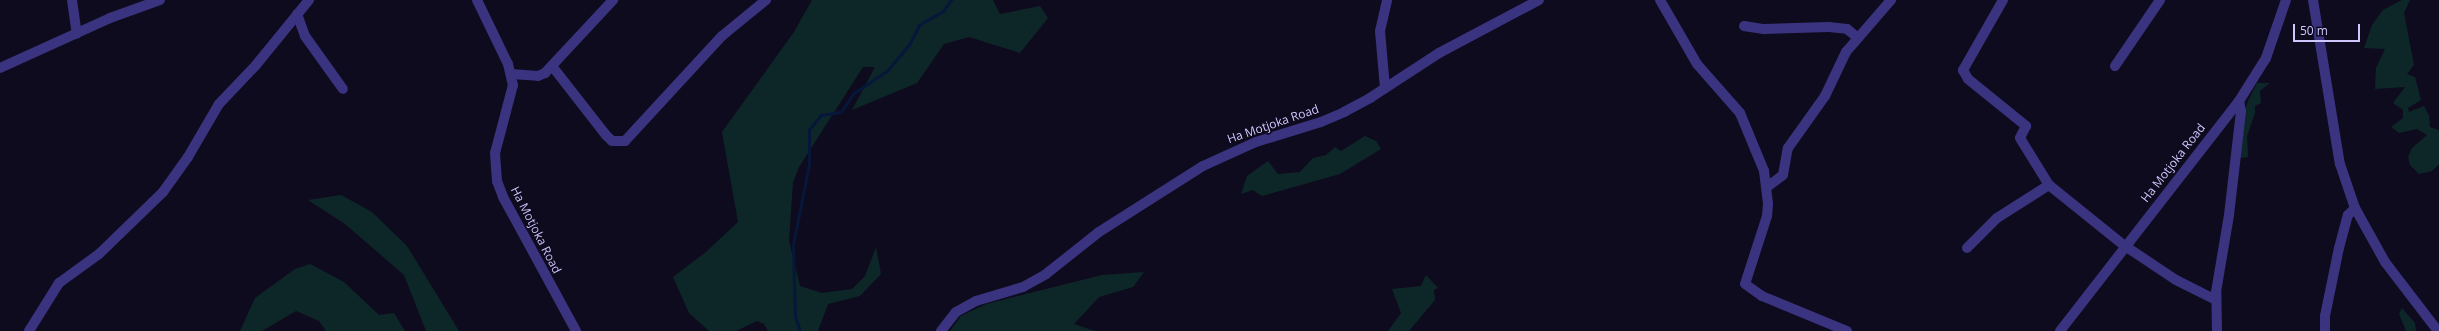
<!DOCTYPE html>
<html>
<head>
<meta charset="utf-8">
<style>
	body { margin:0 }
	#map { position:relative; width:2439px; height:331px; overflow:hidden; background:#0f0b1e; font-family:"Open Sans",sans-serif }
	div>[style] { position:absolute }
	.green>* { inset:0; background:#0d2728 }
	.stream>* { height:2.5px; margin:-1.25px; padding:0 1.25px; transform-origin:1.25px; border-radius:1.25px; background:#06173b }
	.minor>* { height:10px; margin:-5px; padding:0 5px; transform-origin:5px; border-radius:5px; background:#3a337f }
	.tertiary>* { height:10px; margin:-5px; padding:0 5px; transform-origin:5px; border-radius:5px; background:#3a337f }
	span { translate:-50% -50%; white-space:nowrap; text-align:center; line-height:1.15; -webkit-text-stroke:3.5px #0f0b1e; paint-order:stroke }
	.street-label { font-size:12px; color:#d0c7ff }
	.scale { position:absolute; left:2293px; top:24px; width:67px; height:18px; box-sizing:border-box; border:2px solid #d0c7ff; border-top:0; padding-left:5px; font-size:12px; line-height:14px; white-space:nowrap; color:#d0c7ff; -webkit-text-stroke:3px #0f0b1e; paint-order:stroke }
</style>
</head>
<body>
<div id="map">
	<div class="green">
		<i style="clip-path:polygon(812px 0,993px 0,1000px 14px,1040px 6px,1048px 18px,1020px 53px,969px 37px,944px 44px,917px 83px,852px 110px,875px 67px,863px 67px,799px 167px,793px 182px,789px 241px,800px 286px,822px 293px,852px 289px,865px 276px,876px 247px,881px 274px,860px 296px,828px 304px,818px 331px,768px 331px,764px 324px,757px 321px,736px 331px,709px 331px,689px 313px,673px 277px,706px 252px,738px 222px,722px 132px,794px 32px)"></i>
		<i style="clip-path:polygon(2402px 0,2410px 0,2404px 13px,2414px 65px,2407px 74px,2415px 77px,2421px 100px,2408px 108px,2409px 112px,2424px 106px,2429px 116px,2430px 127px,2439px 130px,2439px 164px,2432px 171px,2419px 174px,2410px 165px,2408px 157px,2412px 148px,2427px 135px,2417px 129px,2399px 133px,2391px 127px,2403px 118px,2403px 110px,2393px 103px,2405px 87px,2375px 89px,2376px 68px,2385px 49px,2364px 48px,2372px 25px,2383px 10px)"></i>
		<i style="clip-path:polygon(2257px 83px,2270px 83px,2260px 91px,2261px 103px,2255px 106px,2255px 113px,2247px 136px,2248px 157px,2242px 158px,2239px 156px,2240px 130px,2248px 101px)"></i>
		<i style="clip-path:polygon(1365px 136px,1376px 141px,1381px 149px,1340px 174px,1262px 196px,1253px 190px,1241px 194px,1247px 176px,1268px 161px,1278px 174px,1300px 172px,1313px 158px,1326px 155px,1335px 147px,1341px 151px)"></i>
		<i style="clip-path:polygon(341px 195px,372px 212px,407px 246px,459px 331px,426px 331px,404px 275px,345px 224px,308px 200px)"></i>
		<i style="clip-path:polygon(310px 264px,344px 282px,379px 315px,394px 313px,405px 331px,326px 331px,319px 321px,296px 311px,262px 331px,240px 331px,255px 298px,295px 269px)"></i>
		<i style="clip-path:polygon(1144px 272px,1133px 287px,1099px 297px,1074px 324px,1095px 331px,950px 331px,961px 316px,986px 304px,1102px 275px)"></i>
		<i style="clip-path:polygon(1426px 275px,1438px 288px,1434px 290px,1435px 300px,1409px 331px,1388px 331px,1401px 313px,1392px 289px,1421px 286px)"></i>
		<i style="clip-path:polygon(2402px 308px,2415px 323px,2416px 331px,2406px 331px,2399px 314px)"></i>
	</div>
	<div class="stream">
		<i style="left:800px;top:331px;width:15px;rotate:-110deg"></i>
		<i style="left:795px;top:317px;width:72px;rotate:-91.6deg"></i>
		<i style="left:793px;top:245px;width:82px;rotate:-78.7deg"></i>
		<i style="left:809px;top:165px;width:35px;rotate:-90deg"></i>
		<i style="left:809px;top:130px;width:19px;rotate:-51deg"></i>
		<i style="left:821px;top:115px;width:20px;rotate:-9deg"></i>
		<i style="left:841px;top:112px;width:23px;rotate:-56deg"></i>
		<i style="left:854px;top:93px;width:40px;rotate:-34deg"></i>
		<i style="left:887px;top:71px;width:34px;rotate:-50deg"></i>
		<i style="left:909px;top:45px;width:22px;rotate:-63deg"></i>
		<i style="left:919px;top:25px;width:28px;rotate:-30deg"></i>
		<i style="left:943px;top:11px;width:14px;rotate:-54deg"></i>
	</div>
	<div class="minor">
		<i style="left:72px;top:0;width:34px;rotate:82deg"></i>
		<i style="left:2003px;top:0;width:81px;rotate:119.7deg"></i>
		<i style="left:1963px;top:70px;width:10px;rotate:61deg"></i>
		<i style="left:1968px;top:79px;width:75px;rotate:39deg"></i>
		<i style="left:2026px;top:126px;width:13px;rotate:117deg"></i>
		<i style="left:2020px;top:138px;width:55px;rotate:58.3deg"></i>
		<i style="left:2049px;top:185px;width:97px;rotate:38.8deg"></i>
		<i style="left:2125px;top:246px;width:61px;rotate:33.7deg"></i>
		<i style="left:2176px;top:280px;width:45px;rotate:26.6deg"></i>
		<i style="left:2313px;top:0;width:166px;rotate:80.7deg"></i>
		<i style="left:2340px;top:164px;width:46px;rotate:71.2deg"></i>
		<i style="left:2355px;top:208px;width:62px;rotate:60.9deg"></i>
		<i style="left:2385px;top:262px;width:87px;rotate:52.5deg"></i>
		<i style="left:297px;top:14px;width:23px;rotate:70deg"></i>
		<i style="left:305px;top:36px;width:65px;rotate:54.4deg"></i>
		<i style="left:1744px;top:26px;width:20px;rotate:9deg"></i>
		<i style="left:1764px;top:29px;width:65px;rotate:-1.8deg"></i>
		<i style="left:1829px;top:27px;width:18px;rotate:6deg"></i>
		<i style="left:1847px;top:29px;width:14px;rotate:39deg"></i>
		<i style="left:552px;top:66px;width:88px;rotate:52deg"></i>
		<i style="left:606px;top:135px;width:8px;rotate:45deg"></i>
		<i style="left:612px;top:141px;width:13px"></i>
		<i style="left:625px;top:141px;width:143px;rotate:-47.3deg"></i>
		<i style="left:722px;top:36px;width:57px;rotate:-39.3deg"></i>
		<i style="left:2115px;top:66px;width:80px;rotate:-55.7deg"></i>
		<i style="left:0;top:68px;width:121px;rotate:-24.4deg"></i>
		<i style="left:110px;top:18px;width:53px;rotate:-19.8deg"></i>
		<i style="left:511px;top:74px;width:27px;rotate:4deg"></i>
		<i style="left:538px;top:76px;width:8px;rotate:-23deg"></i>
		<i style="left:545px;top:73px;width:100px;rotate:-47deg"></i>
		<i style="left:1385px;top:88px;width:57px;rotate:-95deg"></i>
		<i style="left:1380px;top:31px;width:32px;rotate:-77deg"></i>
		<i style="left:1767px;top:187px;width:20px;rotate:-37deg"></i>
		<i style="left:1783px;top:175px;width:27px;rotate:-80deg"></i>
		<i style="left:1788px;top:148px;width:64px;rotate:-54.6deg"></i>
		<i style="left:1825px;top:96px;width:49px;rotate:-64.5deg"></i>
		<i style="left:1846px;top:52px;width:69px;rotate:-49.1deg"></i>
		<i style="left:1967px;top:248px;width:42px;rotate:-45deg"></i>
		<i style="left:1997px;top:218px;width:62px;rotate:-32.4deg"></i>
		<i style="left:29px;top:331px;width:57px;rotate:-58deg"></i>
		<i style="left:59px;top:283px;width:49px;rotate:-35.9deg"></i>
		<i style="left:99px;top:254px;width:89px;rotate:-44.1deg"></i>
		<i style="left:163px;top:192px;width:43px;rotate:-54.5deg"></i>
		<i style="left:188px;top:157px;width:61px;rotate:-59.7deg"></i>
		<i style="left:219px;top:104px;width:54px;rotate:-46.5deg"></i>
		<i style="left:256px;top:65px;width:84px;rotate:-50.8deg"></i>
		<i style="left:2217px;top:331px;width:39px;rotate:-91deg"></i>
		<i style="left:2216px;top:292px;width:78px;rotate:-80.4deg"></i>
		<i style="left:2229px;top:215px;width:105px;rotate:-83.4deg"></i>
		<i style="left:2241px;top:111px;width:10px;rotate:-101deg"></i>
		<i style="left:2325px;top:331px;width:15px;rotate:-90deg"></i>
		<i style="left:2325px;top:316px;width:69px;rotate:-78.4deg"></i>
		<i style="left:2339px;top:248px;width:34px;rotate:-75deg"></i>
		<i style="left:2348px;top:215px;width:10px;rotate:-45deg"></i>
	</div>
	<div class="tertiary">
		<i style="left:477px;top:0;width:71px;rotate:64.2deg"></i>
		<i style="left:508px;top:64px;width:22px;rotate:77deg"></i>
		<i style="left:513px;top:85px;width:70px;rotate:104.8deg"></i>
		<i style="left:495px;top:153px;width:28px;rotate:86deg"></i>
		<i style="left:497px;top:181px;width:17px;rotate:69deg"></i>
		<i style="left:503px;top:197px;width:153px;rotate:61.4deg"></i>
		<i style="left:1660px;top:0;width:74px;rotate:60deg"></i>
		<i style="left:1697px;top:64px;width:65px;rotate:48.7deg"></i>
		<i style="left:1740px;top:113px;width:63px;rotate:67.5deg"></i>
		<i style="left:1764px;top:171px;width:32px;rotate:83deg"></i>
		<i style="left:1768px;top:203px;width:13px;rotate:94deg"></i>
		<i style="left:1767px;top:216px;width:71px;rotate:107.9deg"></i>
		<i style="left:1745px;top:284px;width:21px;rotate:35deg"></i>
		<i style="left:1762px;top:296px;width:92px;rotate:22.4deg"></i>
		<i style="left:941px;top:331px;width:24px;rotate:-52deg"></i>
		<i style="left:956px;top:312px;width:23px;rotate:-29deg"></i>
		<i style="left:976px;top:301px;width:49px;rotate:-16.6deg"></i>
		<i style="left:1023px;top:287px;width:26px;rotate:-29deg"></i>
		<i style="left:1046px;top:274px;width:68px;rotate:-38.4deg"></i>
		<i style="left:1099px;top:232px;width:123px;rotate:-32.4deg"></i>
		<i style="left:1203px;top:166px;width:58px;rotate:-24.4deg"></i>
		<i style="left:1256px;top:142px;width:68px;rotate:-17.1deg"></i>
		<i style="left:1321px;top:122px;width:25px;rotate:-23deg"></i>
		<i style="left:1344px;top:112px;width:30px;rotate:-28deg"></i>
		<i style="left:1370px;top:98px;width:82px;rotate:-33.1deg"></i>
		<i style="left:1439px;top:53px;width:113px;rotate:-27.9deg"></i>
		<i style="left:2060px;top:331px;width:291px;rotate:-52.1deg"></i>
		<i style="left:2239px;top:101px;width:51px;rotate:-57.9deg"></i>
		<i style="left:2266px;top:58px;width:61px;rotate:-71deg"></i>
	</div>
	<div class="street-label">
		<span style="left:1273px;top:124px;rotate:-19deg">Ha Motjoka Road</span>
		<span style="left:2173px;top:163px;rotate:-52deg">Ha Motjoka Road</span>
		<span style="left:536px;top:230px;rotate:63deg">Ha Motjoka Road</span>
	</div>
	<div class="scale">50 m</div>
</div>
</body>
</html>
